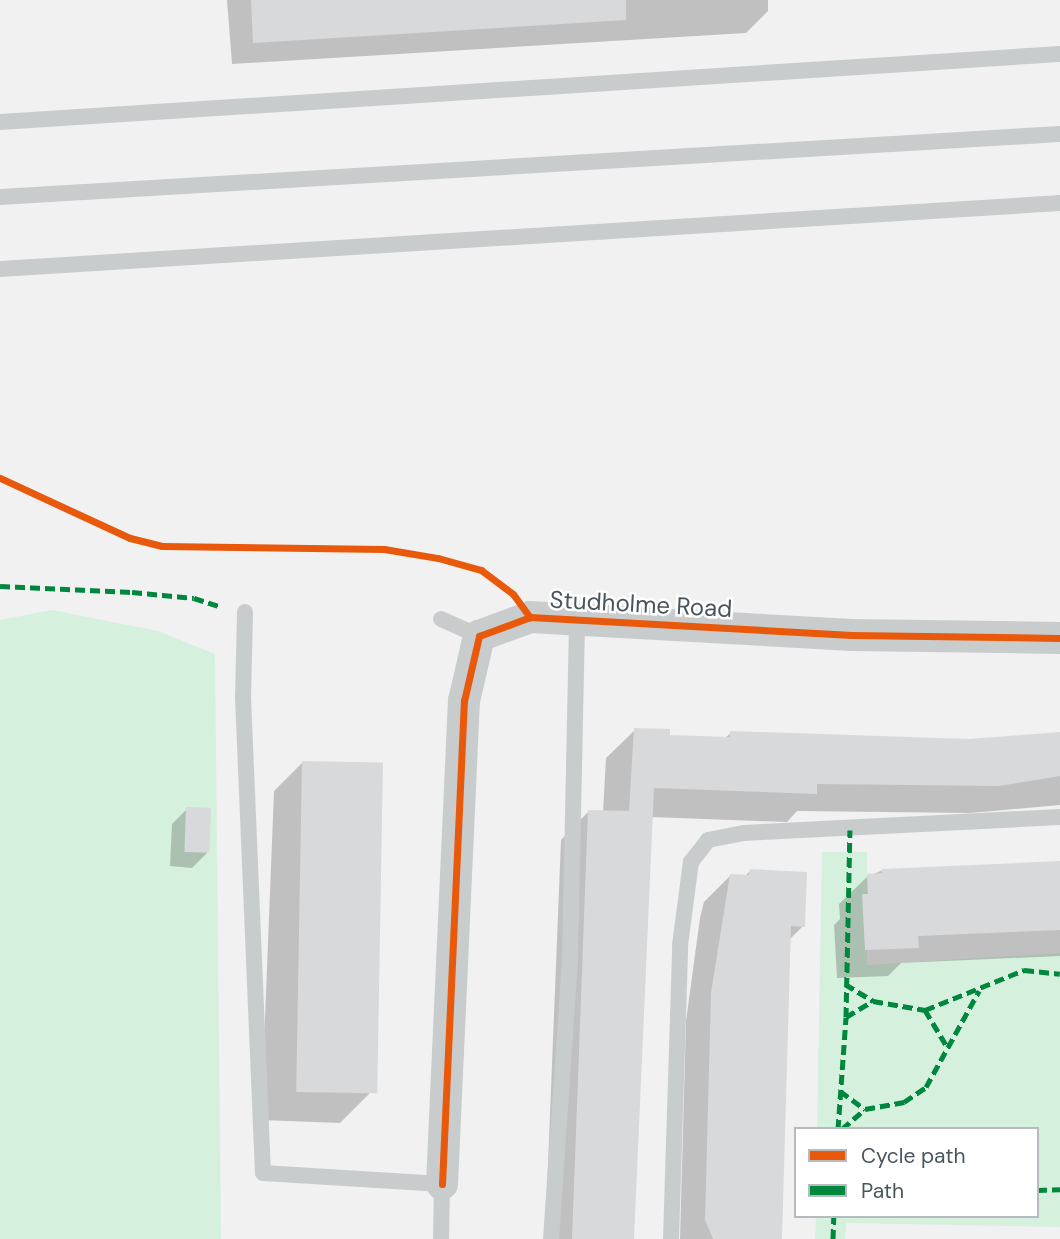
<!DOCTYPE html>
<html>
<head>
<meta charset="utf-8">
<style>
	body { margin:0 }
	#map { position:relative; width:1060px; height:1239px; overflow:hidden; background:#f2f1f1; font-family:"DM Sans",sans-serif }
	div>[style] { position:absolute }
	.green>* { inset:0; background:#d6f0de }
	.shadow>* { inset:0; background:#0003 }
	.building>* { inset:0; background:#d8d9da; transform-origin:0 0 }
	.service>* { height:16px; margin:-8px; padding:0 8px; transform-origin:8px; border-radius:8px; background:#c9cccd }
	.minor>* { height:32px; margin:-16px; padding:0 16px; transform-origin:16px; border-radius:16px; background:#c9cccd }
	.quiet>* { height:5px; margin-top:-2.5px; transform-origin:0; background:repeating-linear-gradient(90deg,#00873e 0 10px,transparent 0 15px) }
	.cycleway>* { height:7px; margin:-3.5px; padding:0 3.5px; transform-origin:3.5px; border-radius:3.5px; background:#e8590c }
	span { translate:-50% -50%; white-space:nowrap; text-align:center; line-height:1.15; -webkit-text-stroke:5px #fff; paint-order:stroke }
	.street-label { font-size:24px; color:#48565e }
	.legend { position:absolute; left:794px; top:1127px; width:245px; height:91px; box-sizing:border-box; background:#fff; border:2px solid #b6bbbf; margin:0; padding:9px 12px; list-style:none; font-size:21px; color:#48565e }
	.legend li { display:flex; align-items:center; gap:14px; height:35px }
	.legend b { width:35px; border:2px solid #b6bbbf }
</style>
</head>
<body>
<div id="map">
	<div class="green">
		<i style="clip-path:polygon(52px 610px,158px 631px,215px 654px,221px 1239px,0 1239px,0 620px)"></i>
		<i style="clip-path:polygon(822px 852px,867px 852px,867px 965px,1060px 953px,1060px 1227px,846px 1223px,845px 1239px,815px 1239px,816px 1216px,1037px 1216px,1037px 1129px,817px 1129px)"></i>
	</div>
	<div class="shadow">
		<i style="clip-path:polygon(227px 0,768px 0,768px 11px,746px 33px,232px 64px)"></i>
		<i style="clip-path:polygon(635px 730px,668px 737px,725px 738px,731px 733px,969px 741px,1060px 734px,1060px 805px,970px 813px,797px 811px,787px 822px,651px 817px,632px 1239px,545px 1239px,561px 840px,589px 811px,603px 812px,606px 758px)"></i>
		<i style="clip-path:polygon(303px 762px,369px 1094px,340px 1123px,261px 1120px,274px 791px)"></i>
		<i style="clip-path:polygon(187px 809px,207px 853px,192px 868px,170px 866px,172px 824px)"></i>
		<i style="clip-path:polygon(1060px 862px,1060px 956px,901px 963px,888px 976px,837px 978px,834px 925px,840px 919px,839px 904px,868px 876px,883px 870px)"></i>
		<i style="clip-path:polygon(750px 871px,803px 926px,789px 940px,780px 1239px,680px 1239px,686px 1021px,700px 918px,704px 902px,730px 876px,745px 876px)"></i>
	</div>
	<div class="building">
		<i style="clip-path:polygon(251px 0,626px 0,626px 20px,253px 43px)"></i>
		<i style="clip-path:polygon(634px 728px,670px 729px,670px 735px,730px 737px,730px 731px,969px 739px,1060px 732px,1060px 776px,999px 786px,817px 784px,817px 794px,654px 788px,634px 1239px,572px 1239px,588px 810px,629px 811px)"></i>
		<i style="left:302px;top:761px;width:81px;height:331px;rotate:1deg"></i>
		<i style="left:186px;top:807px;width:25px;height:45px;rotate:2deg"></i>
		<i style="clip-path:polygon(1060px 861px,1060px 930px,918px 936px,919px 948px,865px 950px,862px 894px,868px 894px,867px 874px,882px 873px,882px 869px)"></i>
		<i style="clip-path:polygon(750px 869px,807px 872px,805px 927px,791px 926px,782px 1239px,713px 1239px,705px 1220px,711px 993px,730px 874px,749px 875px)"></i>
	</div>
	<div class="service">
		<i style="left:0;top:122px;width:1062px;rotate:-3.67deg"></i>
		<i style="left:0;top:197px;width:1062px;rotate:-3.4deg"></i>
		<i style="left:0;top:269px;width:1062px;rotate:-3.56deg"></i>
		<i style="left:245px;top:612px;width:85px;rotate:91.3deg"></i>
		<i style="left:243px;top:697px;width:476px;rotate:87.6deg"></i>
		<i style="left:263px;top:1173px;width:179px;rotate:3.5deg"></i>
		<i style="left:442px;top:1184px;width:55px;rotate:91deg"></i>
		<i style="left:441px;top:619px;width:42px;rotate:24.1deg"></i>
		<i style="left:551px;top:1239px;width:282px;rotate:-86.1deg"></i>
		<i style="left:570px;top:958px;width:338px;rotate:-88.8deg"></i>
		<i style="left:671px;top:1239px;width:294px;rotate:-88.2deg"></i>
		<i style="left:680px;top:945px;width:84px;rotate:-82.5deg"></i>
		<i style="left:691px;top:862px;width:28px;rotate:-52deg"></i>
		<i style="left:708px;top:840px;width:37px;rotate:-11deg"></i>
		<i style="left:744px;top:833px;width:316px;rotate:-2.9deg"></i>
	</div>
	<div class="minor">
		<i style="left:442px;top:1184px;width:484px;rotate:-87.4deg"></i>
		<i style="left:464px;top:701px;width:67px;rotate:-77deg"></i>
		<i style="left:479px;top:636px;width:54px;rotate:-20.4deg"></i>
		<i style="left:530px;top:617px;width:322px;rotate:3.2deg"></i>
		<i style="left:851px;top:635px;width:209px;rotate:0.8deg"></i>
	</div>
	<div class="quiet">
		<i style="left:0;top:586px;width:132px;rotate:2.6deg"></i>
		<i style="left:132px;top:592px;width:62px;rotate:5.5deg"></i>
		<i style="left:194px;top:598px;width:28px;rotate:18deg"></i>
		<i style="left:845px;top:984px;width:33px;rotate:31deg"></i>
		<i style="left:873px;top:1001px;width:53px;rotate:9.8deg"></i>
		<i style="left:925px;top:1010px;width:107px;rotate:-22deg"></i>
		<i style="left:1024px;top:970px;width:36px;rotate:6deg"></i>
		<i style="left:925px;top:1010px;width:41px;rotate:59deg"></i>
		<i style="left:846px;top:1017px;width:31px;rotate:-31deg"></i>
		<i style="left:840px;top:1091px;width:31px;rotate:36deg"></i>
		<i style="left:865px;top:1109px;width:40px;rotate:-10deg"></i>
		<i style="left:904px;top:1102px;width:27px;rotate:-34deg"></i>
		<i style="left:926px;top:1087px;width:110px;rotate:-61.1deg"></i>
		<i style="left:838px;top:1129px;width:112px;rotate:-85.9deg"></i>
		<i style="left:846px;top:1017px;width:187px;rotate:-88.8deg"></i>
		<i style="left:842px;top:1129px;width:30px;rotate:-41deg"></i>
		<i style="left:1037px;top:1190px;width:23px;rotate:-2deg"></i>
		<i style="left:833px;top:1239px;width:23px;rotate:-88deg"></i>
	</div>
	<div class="cycleway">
		<i style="left:0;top:478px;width:143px;rotate:24.8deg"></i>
		<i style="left:130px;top:538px;width:33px;rotate:14deg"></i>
		<i style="left:162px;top:546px;width:222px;rotate:0.8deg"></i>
		<i style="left:384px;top:549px;width:55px;rotate:9.5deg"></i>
		<i style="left:438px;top:558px;width:45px;rotate:15.6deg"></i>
		<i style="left:481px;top:570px;width:40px;rotate:37deg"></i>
		<i style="left:513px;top:594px;width:29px;rotate:54deg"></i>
		<i style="left:442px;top:1184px;width:484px;rotate:-87.4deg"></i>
		<i style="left:464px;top:701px;width:67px;rotate:-77deg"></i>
		<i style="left:479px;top:636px;width:54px;rotate:-20.4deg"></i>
		<i style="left:530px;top:617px;width:322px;rotate:3.2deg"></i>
		<i style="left:851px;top:635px;width:209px;rotate:0.8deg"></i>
	</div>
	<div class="street-label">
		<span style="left:641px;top:604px;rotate:3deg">Studholme Road</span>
	</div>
	<ul class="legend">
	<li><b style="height:9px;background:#e8590c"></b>Cycle path</li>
	<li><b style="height:9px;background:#00873e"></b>Path</li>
	</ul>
</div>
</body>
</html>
